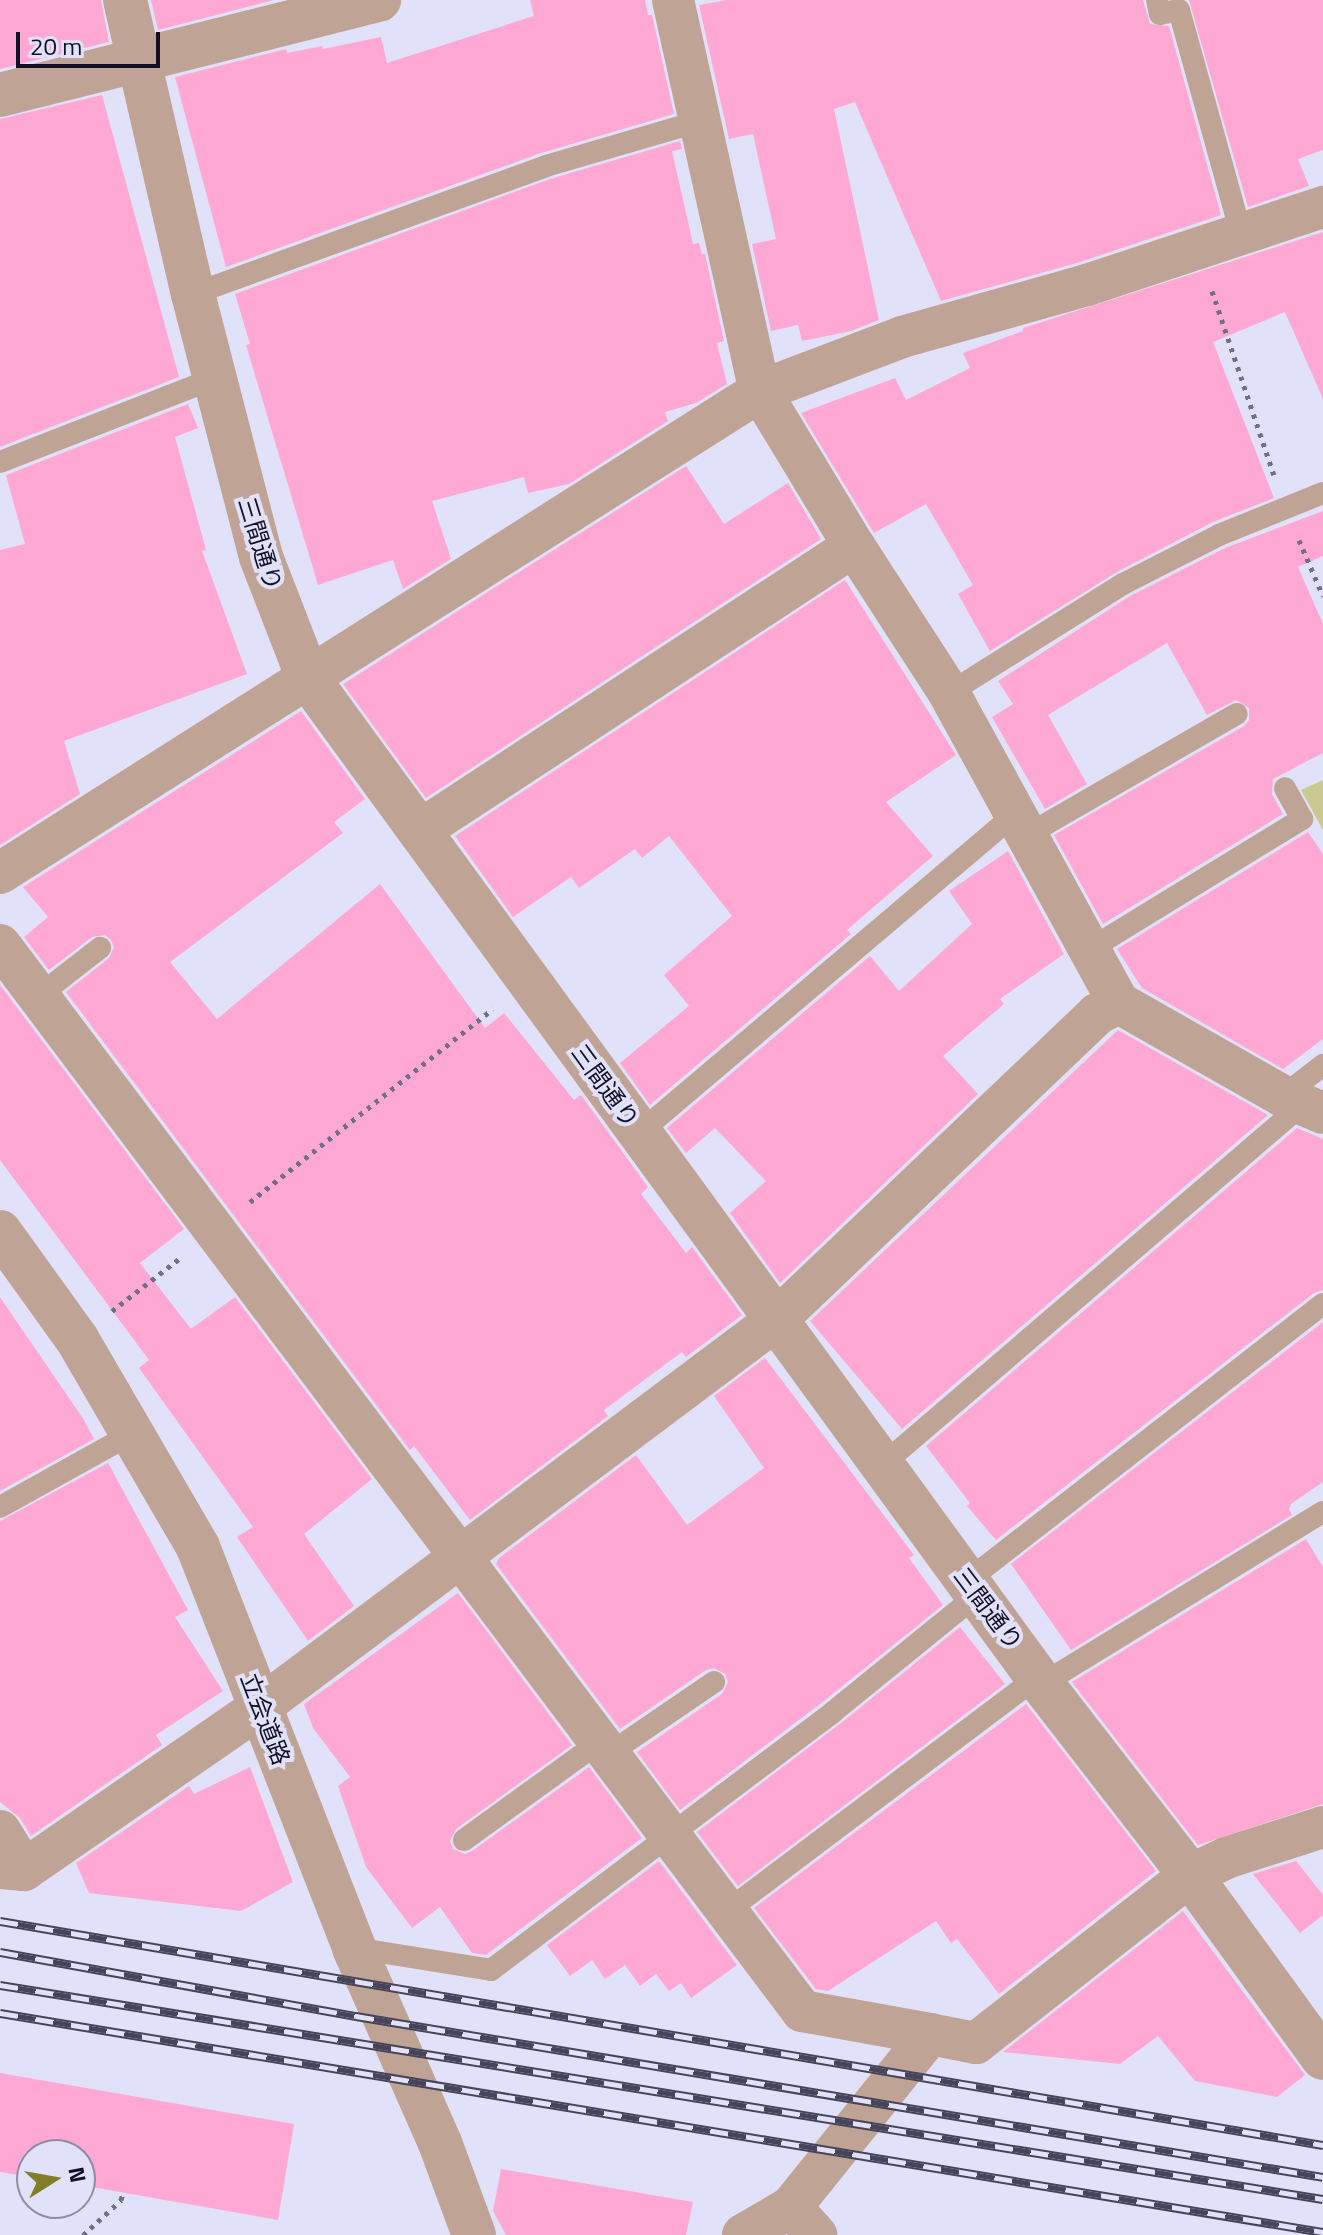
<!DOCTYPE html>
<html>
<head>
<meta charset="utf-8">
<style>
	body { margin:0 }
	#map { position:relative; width:1323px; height:2235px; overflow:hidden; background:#e2e1fa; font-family:"Titillium Web","Noto Sans JP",sans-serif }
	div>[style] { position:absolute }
	.green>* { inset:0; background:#c8c993 }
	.building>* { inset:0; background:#fea8d3 }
	.path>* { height:5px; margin-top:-2.5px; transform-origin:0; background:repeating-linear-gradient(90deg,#716f86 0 4px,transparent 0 10px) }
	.service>* { height:22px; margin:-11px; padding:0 11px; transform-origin:11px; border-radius:11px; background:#bfa496 }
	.minor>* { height:42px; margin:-21px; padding:0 21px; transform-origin:21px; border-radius:21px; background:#bfa496 }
	.tertiary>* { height:44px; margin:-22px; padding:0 22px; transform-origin:22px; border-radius:22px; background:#bfa496 }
	.rail>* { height:9px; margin-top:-4.5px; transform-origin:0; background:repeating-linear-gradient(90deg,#e2e1fa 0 18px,#46445a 0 36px); box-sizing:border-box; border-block:2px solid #46445a }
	span { translate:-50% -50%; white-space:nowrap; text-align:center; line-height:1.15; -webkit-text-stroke:8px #e2e1fa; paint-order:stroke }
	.street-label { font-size:24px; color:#131025 }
	.north { position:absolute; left:16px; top:2139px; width:80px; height:80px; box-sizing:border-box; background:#e2e1fa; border:2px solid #8f8da5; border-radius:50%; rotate:79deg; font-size:22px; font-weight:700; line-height:32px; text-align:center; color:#131025 }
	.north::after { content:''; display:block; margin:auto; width:28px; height:36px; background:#807f27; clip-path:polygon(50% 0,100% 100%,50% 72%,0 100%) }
	.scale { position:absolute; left:16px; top:32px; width:144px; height:36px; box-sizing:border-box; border:4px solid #131025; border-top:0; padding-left:10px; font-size:24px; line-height:28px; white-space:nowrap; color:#131025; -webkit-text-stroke:6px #e2e1fa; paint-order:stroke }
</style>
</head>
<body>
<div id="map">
	<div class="green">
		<i style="clip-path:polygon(1323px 780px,1323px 830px,1301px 790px)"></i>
	</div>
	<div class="building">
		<i style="clip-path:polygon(0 0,101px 0,109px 42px,0 69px)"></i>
		<i style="clip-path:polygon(151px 0,274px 0,158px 30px)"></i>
		<i style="clip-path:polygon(530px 0,645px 0,648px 15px,652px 15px,674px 114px,541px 153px,226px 267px,175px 77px,286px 49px,287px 53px,322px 46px,323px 49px,381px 37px,387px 63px,534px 16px)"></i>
		<i style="clip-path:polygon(727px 0,1143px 0,1150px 24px,1169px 26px,1221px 215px,1080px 262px,941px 301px,855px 102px,834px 109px,879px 320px,851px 331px,802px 341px,798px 325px,771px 331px,752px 244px,776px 239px,753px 134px,729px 139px,699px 5px)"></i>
		<i style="clip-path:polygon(1189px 0,1323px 0,1323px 150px,1298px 159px,1309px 186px,1248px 207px)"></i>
		<i style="clip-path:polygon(102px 95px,179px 377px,0 447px,0 119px)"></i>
		<i style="clip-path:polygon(680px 141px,682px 149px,672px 151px,693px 244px,699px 243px,702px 254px,705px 254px,724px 341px,717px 343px,727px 384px,696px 403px,665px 412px,668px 421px,569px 484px,528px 493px,524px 477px,432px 501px,451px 559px,403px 589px,393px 560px,318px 585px,246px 345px,250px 344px,235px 294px,550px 179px)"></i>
		<i style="clip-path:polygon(1323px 232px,1323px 399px,1285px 312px,1213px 342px,1274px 498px,1213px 522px,1117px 572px,990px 651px,958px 594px,973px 585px,926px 504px,874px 533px,801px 413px,895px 378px,906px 400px,970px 368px,963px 353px,1023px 331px,1023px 328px)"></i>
		<i style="clip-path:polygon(188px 404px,198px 428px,175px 437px,206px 550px,202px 551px,247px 674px,64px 741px,80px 794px,0 845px,0 550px,25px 544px,6px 475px)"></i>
		<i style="clip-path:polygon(686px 466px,724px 524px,788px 483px,821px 539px,426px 798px,343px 684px)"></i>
		<i style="clip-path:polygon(1323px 511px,1323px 556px,1298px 567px,1323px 624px,1323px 753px,1273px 779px,1272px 794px,1283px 814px,1103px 924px,1054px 835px,1244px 726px,1249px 720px,1249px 708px,1236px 700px,1207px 715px,1167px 643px,1048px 715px,1087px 784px,1045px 809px,992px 717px,1013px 704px,998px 681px,1130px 596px,1225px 548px)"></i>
		<i style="clip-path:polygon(845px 580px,956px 755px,886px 802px,933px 856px,847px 930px,851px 934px,650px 1105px,620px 1063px,689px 1006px,664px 975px,732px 916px,669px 836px,642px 858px,635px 849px,579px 888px,571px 877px,513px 917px,455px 836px)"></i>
		<i style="clip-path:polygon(301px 711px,365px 799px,334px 822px,343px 833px,170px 962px,217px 1019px,380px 884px,485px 1028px,504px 1013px,574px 1100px,581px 1095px,648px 1187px,641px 1194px,686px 1253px,692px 1247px,742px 1315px,686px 1357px,682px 1352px,604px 1410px,608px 1416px,470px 1520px,414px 1446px,410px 1450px,66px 992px,109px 958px,114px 947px,111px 940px,105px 935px,92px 937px,49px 970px,24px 937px,48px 917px,23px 887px)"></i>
		<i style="clip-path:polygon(1308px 832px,1323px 854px,1323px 1039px,1283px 1069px,1142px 988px,1117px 949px)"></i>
		<i style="clip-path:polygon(1008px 851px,1064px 954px,1000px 999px,1004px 1004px,943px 1056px,978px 1094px,780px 1283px,730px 1213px,766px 1181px,715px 1128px,686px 1153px,667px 1128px,870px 956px,899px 991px,972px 924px,949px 891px)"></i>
		<i style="clip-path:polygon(0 985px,184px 1229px,140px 1263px,191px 1329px,235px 1297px,372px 1479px,304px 1534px,354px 1606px,308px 1641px,237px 1537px,253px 1527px,139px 1368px,149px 1360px,0 1160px)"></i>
		<i style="clip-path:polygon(1118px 1030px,1268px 1115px,902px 1429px,810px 1321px)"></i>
		<i style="clip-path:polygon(1297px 1128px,1323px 1139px,1323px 1290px,1314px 1293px,996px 1540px,967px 1506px,970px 1503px,926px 1446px)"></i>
		<i style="clip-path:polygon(0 1297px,84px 1420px,94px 1439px,0 1491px)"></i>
		<i style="clip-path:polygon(1323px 1322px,1323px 1482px,1291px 1504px,1289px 1509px,1292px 1515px,1071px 1650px,1011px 1564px)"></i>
		<i style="clip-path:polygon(765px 1358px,914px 1555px,909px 1558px,943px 1605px,824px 1701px,680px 1810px,637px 1752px,722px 1694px,728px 1682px,725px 1674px,714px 1668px,706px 1670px,620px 1729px,496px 1564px,499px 1558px,636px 1455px,687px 1525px,764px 1468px,714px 1396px)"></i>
		<i style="clip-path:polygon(108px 1463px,188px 1610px,175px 1617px,223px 1691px,156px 1735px,162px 1745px,31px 1836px,20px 1818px,0 1802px,0 1521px)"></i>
		<i style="clip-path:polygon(1306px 1539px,1323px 1567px,1323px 1804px,1198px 1845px,1072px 1682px)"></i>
		<i style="clip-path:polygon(458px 1593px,572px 1745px,456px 1829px,450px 1841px,453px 1849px,465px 1854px,472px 1851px,589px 1767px,642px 1838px,486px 1955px,472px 1953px,440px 1907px,412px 1928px,366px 1867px,338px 1786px,350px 1777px,313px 1728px,304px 1704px)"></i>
		<i style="clip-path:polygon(960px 1627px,1005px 1684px,738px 1886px,697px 1832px,841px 1723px)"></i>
		<i style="clip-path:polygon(1026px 1704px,1156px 1871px,999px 1994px,957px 1939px,951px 1943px,936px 1921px,828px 1991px,816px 1989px,754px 1908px)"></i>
		<i style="clip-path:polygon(250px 1767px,293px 1882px,241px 1911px,89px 1893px,76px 1863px,189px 1786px,194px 1794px)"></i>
		<i style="clip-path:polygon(659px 1861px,737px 1965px,691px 1998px,681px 1983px,669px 1991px,656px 1974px,640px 1986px,625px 1965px,605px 1979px,592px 1960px,570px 1976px,547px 1945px)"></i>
		<i style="clip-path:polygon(1296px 1861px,1323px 1895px,1323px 1915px,1300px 1933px,1253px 1874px)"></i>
		<i style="clip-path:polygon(1183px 1911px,1305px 2075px,1277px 2097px,1195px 2081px,1158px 2036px,1120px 2064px,1003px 2052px)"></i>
		<i style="clip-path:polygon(0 2073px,294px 2124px,278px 2220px,80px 2185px,80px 2155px,32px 2155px,32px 2177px,0 2172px)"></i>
		<i style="clip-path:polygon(501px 2169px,693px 2202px,686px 2235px,506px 2235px,493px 2211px)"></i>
	</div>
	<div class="path">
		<i style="left:1212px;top:291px;width:194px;rotate:71.4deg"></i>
		<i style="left:1299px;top:540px;width:61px;rotate:66.8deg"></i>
		<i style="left:250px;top:1202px;width:310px;rotate:-38.5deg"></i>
		<i style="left:112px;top:1311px;width:86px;rotate:-37.9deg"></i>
		<i style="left:83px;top:2235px;width:52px;rotate:-42.6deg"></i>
		<i style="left:121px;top:2200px;width:7px;rotate:-74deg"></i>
	</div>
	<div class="service">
		<i style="left:1157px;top:0;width:14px;rotate:78deg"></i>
		<i style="left:1160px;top:14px;width:19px;rotate:-12deg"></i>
		<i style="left:1179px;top:10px;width:232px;rotate:74.5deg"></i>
		<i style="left:193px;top:294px;width:375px;rotate:-19.9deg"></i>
		<i style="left:546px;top:166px;width:160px;rotate:-16.3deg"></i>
		<i style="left:0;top:462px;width:231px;rotate:-21.3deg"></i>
		<i style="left:949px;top:693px;width:205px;rotate:-32.1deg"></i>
		<i style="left:1123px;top:584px;width:108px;rotate:-27deg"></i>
		<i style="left:1219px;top:535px;width:112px;rotate:-22deg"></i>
		<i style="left:1027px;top:835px;width:242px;rotate:-30deg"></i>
		<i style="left:1090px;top:949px;width:249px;rotate:-31.5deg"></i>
		<i style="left:1302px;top:819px;width:35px;rotate:-119deg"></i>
		<i style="left:37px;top:997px;width:80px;rotate:-37.9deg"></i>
		<i style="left:1283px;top:1096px;width:51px;rotate:-37.8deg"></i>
		<i style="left:639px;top:1133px;width:493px;rotate:-40.3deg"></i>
		<i style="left:882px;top:1465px;width:555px;rotate:-40.61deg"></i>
		<i style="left:0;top:1507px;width:150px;rotate:-29.1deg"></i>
		<i style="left:967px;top:1581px;width:451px;rotate:-37.9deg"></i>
		<i style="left:1042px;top:1684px;width:329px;rotate:-31.5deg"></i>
		<i style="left:610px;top:1753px;width:126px;rotate:-34.3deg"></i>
		<i style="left:464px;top:1840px;width:169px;rotate:-35.9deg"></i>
		<i style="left:727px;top:1911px;width:389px;rotate:-37deg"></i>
		<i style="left:354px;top:1948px;width:139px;rotate:9.1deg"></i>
		<i style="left:491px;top:1970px;width:428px;rotate:-37deg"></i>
		<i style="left:833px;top:1712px;width:186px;rotate:-39.1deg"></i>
	</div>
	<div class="minor">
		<i style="left:673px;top:0;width:401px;rotate:77.5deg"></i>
		<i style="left:760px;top:391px;width:181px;rotate:58.8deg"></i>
		<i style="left:854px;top:546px;width:175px;rotate:57.1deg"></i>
		<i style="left:949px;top:693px;width:354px;rotate:61.3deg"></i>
		<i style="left:1119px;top:1003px;width:189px;rotate:29.6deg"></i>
		<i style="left:1283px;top:1096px;width:43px;rotate:23deg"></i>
		<i style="left:419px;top:831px;width:520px;rotate:-33.23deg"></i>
		<i style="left:0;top:873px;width:900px;rotate:-32.38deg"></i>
		<i style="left:760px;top:391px;width:152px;rotate:-20.8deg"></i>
		<i style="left:902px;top:337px;width:192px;rotate:-15.7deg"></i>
		<i style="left:1087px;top:285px;width:249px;rotate:-18.3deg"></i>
		<i style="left:0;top:945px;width:1334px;rotate:53.04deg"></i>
		<i style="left:802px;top:2011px;width:130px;rotate:10.2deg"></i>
		<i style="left:0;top:1831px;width:46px;rotate:58.4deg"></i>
		<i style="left:0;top:1868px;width:24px;rotate:5deg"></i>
		<i style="left:24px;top:1870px;width:287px;rotate:-34.6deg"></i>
		<i style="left:260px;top:1707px;width:645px;rotate:-36.87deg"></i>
		<i style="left:776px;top:1320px;width:443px;rotate:-43.6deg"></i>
		<i style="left:1097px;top:1014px;width:25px;rotate:-27deg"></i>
		<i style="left:791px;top:2207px;width:38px;rotate:48deg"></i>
		<i style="left:743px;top:2235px;width:56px;rotate:-30.3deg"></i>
		<i style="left:791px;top:2207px;width:222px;rotate:-51.2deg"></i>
		<i style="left:930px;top:2034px;width:47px;rotate:11.1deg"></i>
		<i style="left:976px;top:2043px;width:272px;rotate:-38.1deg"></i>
		<i style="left:1190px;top:1875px;width:40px;rotate:-25deg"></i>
		<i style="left:1226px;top:1858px;width:102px;rotate:-17.7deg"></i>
	</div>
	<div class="tertiary">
		<i style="left:125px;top:0;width:302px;rotate:77deg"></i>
		<i style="left:193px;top:294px;width:272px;rotate:75.5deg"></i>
		<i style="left:261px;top:557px;width:130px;rotate:68.8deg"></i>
		<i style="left:308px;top:678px;width:1245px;rotate:53.88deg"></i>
		<i style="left:1042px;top:1684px;width:242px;rotate:52.2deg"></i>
		<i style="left:1190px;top:1875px;width:226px;rotate:54deg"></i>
		<i style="left:0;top:95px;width:391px;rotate:-14.1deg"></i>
		<i style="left:0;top:1232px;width:132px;rotate:54.3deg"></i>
		<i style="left:77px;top:1339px;width:241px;rotate:59.8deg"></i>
		<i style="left:198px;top:1547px;width:430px;rotate:68.7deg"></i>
		<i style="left:354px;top:1948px;width:213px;rotate:66.2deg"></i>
		<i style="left:440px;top:2143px;width:98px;rotate:69.7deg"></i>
	</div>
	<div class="rail">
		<i style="left:0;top:1921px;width:1342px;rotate:9.61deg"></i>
		<i style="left:0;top:1952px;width:362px;rotate:10.2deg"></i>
		<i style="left:356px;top:2016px;width:980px;rotate:9.45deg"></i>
		<i style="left:0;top:1985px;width:1340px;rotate:9.19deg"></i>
		<i style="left:0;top:2013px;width:1341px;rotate:9.4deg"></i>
	</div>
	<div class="street-label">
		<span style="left:260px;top:544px;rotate:73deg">三間通り</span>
		<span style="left:605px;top:1086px;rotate:54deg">三間通り</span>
		<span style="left:988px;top:1609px;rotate:53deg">三間通り</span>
		<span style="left:265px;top:1719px;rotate:69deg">立会道路</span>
	</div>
	<div class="north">N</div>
	<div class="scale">20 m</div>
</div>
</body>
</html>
